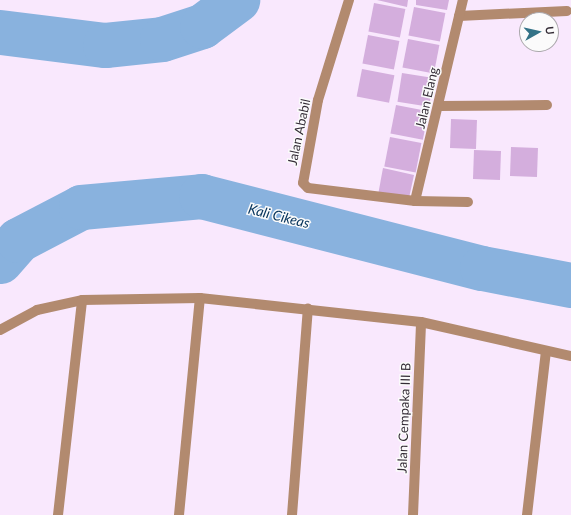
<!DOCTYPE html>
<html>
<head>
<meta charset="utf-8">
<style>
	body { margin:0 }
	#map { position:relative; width:571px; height:515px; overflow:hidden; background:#f9e8fd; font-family:Lato,sans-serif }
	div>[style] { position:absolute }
	.river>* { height:45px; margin:-22.5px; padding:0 22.5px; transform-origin:22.5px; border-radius:22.5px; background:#89b2de }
	.building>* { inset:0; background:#d4aedd; transform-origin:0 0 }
	.minor>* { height:10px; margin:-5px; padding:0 5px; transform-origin:5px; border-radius:5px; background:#b28a6f }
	span { translate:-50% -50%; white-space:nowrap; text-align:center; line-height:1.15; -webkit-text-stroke:3px #fbfbfb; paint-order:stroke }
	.street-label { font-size:13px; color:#342c36 }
	.water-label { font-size:14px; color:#06345c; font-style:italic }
	.north { position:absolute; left:519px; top:12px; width:40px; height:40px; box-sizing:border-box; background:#fbfbfb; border:1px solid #aba8ac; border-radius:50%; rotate:82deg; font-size:11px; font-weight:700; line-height:16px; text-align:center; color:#342c36 }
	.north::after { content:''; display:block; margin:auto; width:14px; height:18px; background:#337387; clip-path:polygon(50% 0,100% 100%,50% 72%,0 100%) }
</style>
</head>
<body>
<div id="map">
	<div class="river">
		<i style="left:0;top:32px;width:106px;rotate:7.1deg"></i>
		<i style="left:105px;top:45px;width:57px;rotate:-6deg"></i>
		<i style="left:162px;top:39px;width:42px;rotate:-18deg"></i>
		<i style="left:202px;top:26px;width:44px;rotate:-36.6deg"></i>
		<i style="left:0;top:261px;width:28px;rotate:-49deg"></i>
		<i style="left:18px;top:240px;width:71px;rotate:-27.6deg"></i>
		<i style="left:81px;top:207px;width:121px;rotate:-5.2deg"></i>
		<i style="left:201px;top:196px;width:290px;rotate:14.4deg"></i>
		<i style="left:482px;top:268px;width:91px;rotate:10.8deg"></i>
	</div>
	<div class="building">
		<i style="clip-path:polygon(377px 0,408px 0,407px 7px)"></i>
		<i style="clip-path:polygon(416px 0,449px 0,447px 10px,416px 5px)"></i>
		<i style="left:374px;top:3px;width:32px;height:29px;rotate:11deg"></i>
		<i style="left:414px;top:7px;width:32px;height:29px;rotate:11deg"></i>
		<i style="left:368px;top:35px;width:32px;height:29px;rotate:11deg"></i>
		<i style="left:408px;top:39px;width:32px;height:29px;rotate:11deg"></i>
		<i style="left:362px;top:69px;width:33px;height:28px;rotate:11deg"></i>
		<i style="left:402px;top:73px;width:32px;height:29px;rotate:9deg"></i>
		<i style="left:396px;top:105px;width:33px;height:29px;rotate:11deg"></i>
		<i style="left:451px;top:119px;width:26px;height:29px;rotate:2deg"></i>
		<i style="left:390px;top:137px;width:32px;height:30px;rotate:11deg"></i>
		<i style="left:511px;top:147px;width:27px;height:29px;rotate:2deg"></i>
		<i style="left:474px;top:150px;width:27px;height:29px;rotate:2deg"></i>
		<i style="clip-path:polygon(383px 168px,414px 175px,409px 198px,378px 195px)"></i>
	</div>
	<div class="minor">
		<i style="left:349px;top:0;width:105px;rotate:107.2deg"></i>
		<i style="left:318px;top:100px;width:84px;rotate:100.2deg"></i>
		<i style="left:303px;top:183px;width:7px;rotate:45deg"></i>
		<i style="left:308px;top:188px;width:108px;rotate:6.9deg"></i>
		<i style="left:415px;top:201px;width:53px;rotate:1.1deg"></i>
		<i style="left:459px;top:16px;width:108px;rotate:-2.7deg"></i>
		<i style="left:439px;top:106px;width:108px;rotate:-0.5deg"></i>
		<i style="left:415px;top:201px;width:207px;rotate:-76.6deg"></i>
		<i style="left:0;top:330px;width:42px;rotate:-28.4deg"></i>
		<i style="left:37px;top:310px;width:46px;rotate:-12.5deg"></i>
		<i style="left:82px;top:300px;width:118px;rotate:-1deg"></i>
		<i style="left:200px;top:298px;width:222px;rotate:6.2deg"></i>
		<i style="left:421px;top:322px;width:154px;rotate:12.8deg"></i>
		<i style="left:58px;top:515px;width:216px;rotate:-83.6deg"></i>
		<i style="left:179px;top:515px;width:218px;rotate:-84.5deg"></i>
		<i style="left:292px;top:515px;width:207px;rotate:-85.6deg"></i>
		<i style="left:413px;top:515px;width:193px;rotate:-87.6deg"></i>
		<i style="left:527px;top:515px;width:164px;rotate:-83.4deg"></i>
	</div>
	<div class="street-label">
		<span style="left:427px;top:98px;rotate:-77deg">Jalan Elang</span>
		<span style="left:299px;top:132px;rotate:-78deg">Jalan Ababil</span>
		<span style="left:404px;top:418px;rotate:-88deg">Jalan Cempaka III B</span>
	</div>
	<div class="water-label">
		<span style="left:279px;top:216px;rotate:14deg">Kali Cikeas</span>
	</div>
	<div class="north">U</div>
</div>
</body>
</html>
